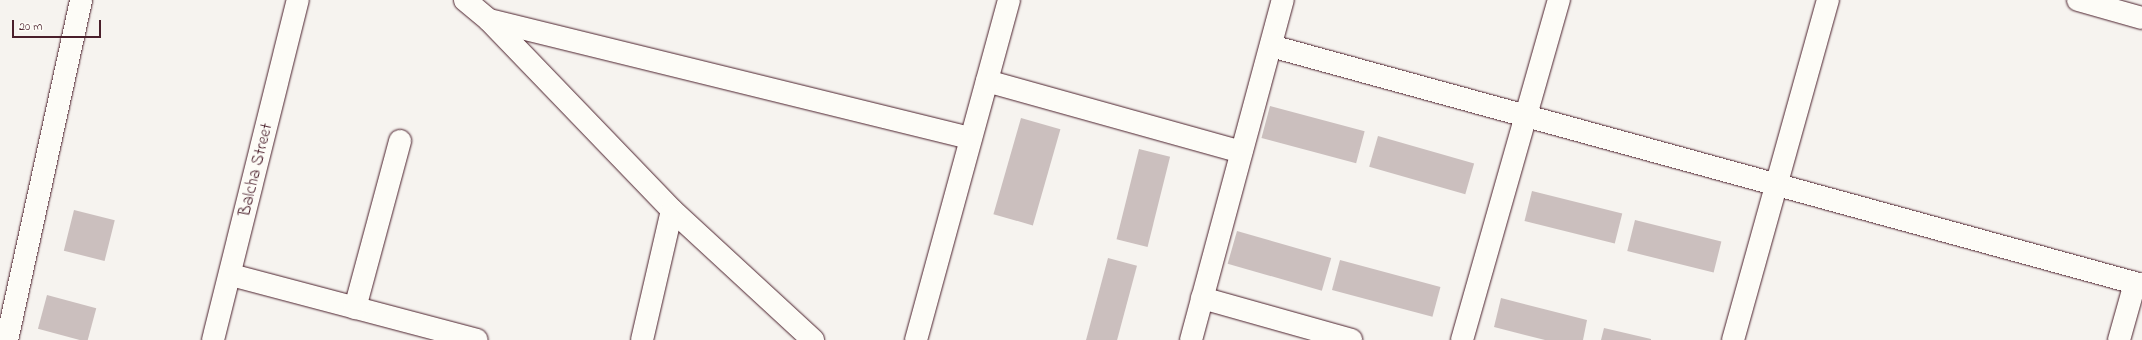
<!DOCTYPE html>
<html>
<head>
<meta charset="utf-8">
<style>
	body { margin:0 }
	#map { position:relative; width:2142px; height:340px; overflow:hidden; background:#f6f3ef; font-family:"Indie Flower",sans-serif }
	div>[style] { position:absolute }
	.building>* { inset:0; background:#cbbfbe; transform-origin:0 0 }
	.roads { filter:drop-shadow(0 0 1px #4a1f2b) drop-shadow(0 0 1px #4a1f2b) }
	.minor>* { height:22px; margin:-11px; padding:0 11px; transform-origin:11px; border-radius:11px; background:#fdfcf7 }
	.major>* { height:22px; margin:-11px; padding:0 11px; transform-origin:11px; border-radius:11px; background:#fdfcf7 }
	span { translate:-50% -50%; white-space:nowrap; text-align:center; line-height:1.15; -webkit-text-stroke:3px #fdfcf7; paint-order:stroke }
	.street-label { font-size:17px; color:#4a1f2b }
	.scale { position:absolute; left:12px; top:20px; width:89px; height:18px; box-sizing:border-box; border:2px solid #4a1f2b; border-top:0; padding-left:5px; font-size:12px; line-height:14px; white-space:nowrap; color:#4a1f2b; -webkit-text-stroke:3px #fdfcf7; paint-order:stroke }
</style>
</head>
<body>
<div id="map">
	<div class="building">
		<i style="left:1270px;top:106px;width:98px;height:33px;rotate:15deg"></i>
		<i style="left:1021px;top:118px;width:41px;height:100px;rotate:16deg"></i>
		<i style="left:1378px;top:136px;width:100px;height:32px;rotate:16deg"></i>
		<i style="left:1139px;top:149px;width:32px;height:93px;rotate:14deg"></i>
		<i style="left:1532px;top:191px;width:93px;height:31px;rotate:14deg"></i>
		<i style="left:74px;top:210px;width:42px;height:42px;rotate:14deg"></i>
		<i style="left:1635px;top:220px;width:89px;height:32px;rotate:14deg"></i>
		<i style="left:1237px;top:231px;width:98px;height:34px;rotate:16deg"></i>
		<i style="left:1108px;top:258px;width:30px;height:85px;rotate:15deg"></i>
		<i style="left:1340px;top:260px;width:104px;height:31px;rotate:15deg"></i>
		<i style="left:47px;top:295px;width:51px;height:35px;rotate:15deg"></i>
		<i style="clip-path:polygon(1501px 298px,1587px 320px,1583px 340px,1545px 340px,1494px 327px)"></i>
		<i style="clip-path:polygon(1604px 328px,1651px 339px,1651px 340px,1601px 340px)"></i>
	</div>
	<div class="roads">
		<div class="minor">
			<i style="left:465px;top:0;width:31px;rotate:40deg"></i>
			<i style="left:489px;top:20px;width:264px;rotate:46.1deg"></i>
			<i style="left:672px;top:210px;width:192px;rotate:42.7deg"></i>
			<i style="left:2078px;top:0;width:66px;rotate:15.7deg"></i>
			<i style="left:489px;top:20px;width:496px;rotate:13.8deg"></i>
			<i style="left:1271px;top:46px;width:903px;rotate:15.34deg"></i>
			<i style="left:987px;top:81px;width:264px;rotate:15.6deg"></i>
			<i style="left:231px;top:275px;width:254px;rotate:14.8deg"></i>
			<i style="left:1202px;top:298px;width:155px;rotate:15.7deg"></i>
			<i style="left:355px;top:308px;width:173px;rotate:-74.9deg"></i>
			<i style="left:7px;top:340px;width:348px;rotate:-77.7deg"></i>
			<i style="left:213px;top:340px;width:350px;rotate:-76deg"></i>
			<i style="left:642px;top:340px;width:133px;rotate:-77deg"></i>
			<i style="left:1191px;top:340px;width:352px;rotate:-74.9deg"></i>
			<i style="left:1462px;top:340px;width:354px;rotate:-74.1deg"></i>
			<i style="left:1733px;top:340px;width:353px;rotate:-74.4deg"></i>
			<i style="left:2119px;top:340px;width:59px;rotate:-74.3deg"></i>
		</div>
		<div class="major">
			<i style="left:916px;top:340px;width:352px;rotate:-74.7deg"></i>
		</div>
	</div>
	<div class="street-label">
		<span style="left:256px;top:170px;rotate:-76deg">Balcha Street</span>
	</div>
	<div class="scale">20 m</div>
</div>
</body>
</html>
